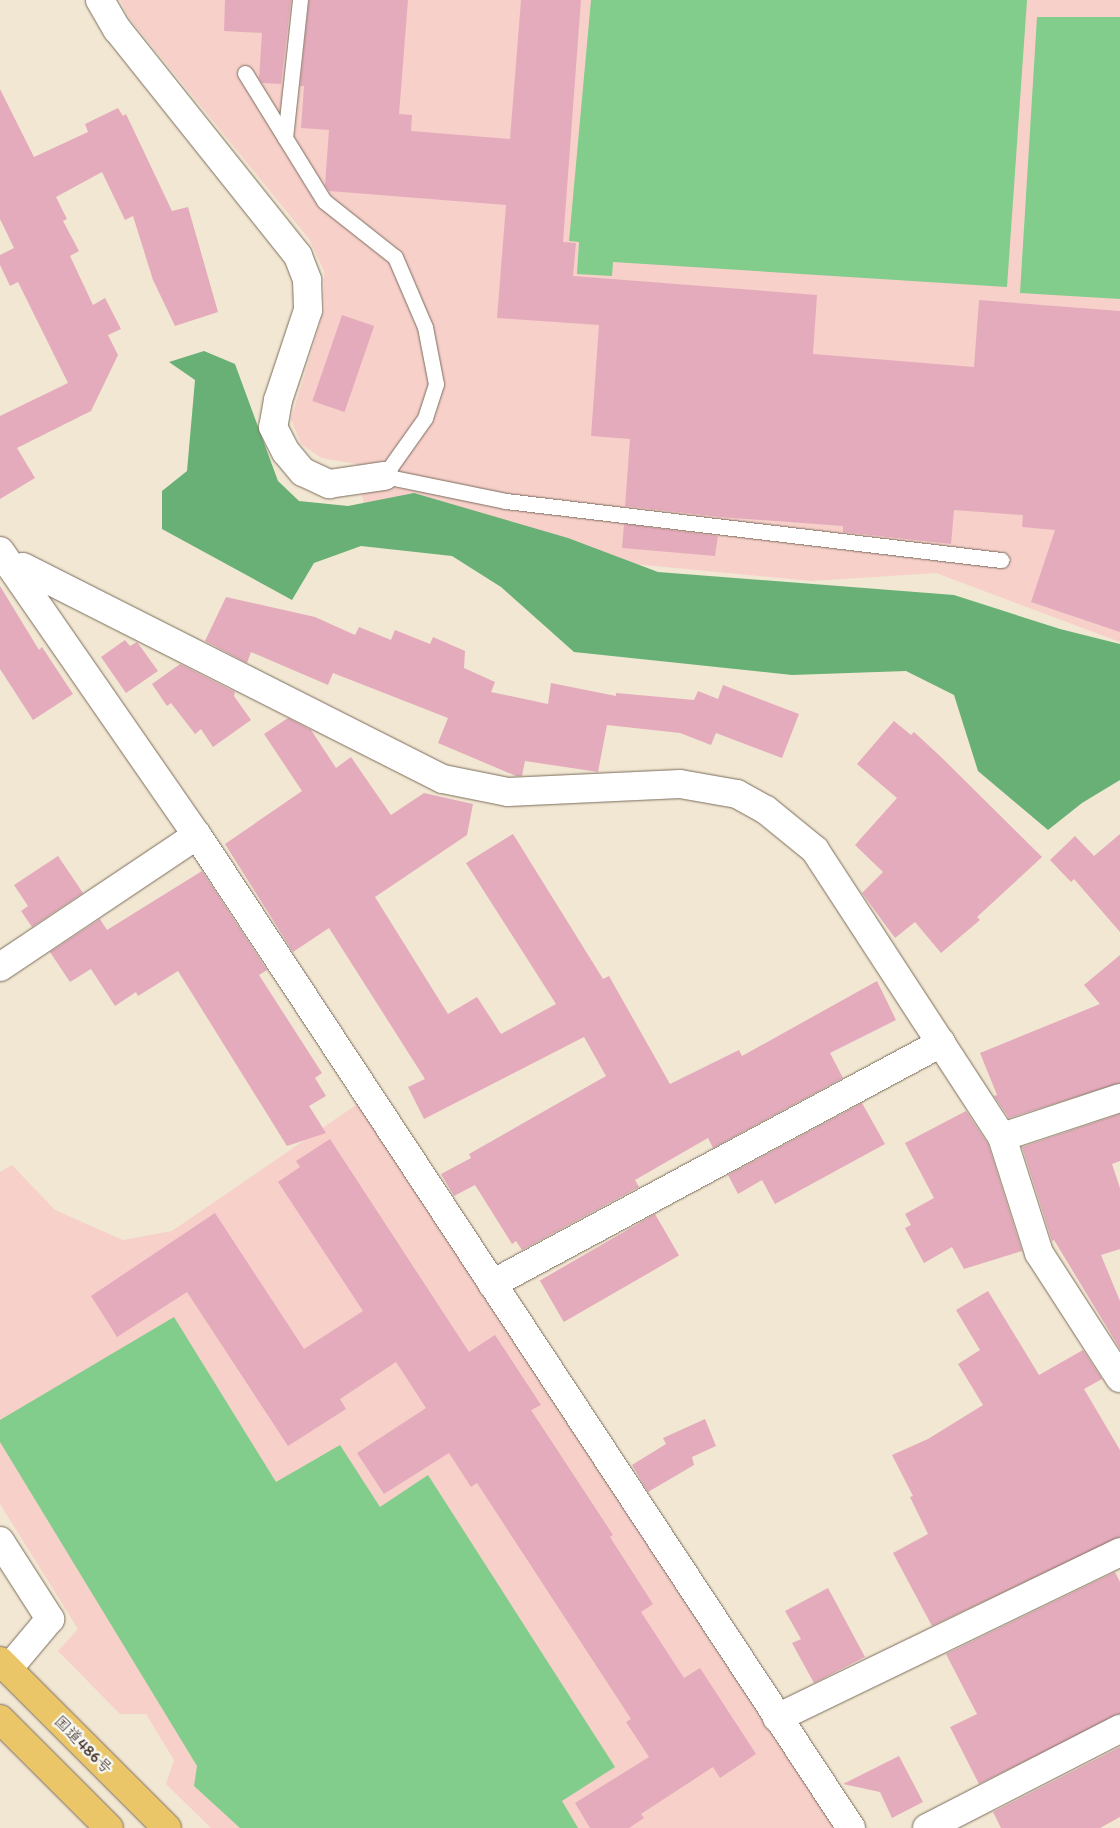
<!DOCTYPE html>
<html>
<head>
<meta charset="utf-8">
<style>
	body { margin:0 }
	#map { position:relative; width:1120px; height:1828px; overflow:hidden; background:#f2e7d2; font-family:Itim,"Klee One",sans-serif }
	div>[style] { position:absolute }
	.built>* { inset:0; background:#f7d0ca }
	.green>* { inset:0; background:#82cd8b }
	.forest>* { inset:0; background:#69b077 }
	.building>* { inset:0; background:#e4abbc; transform-origin:0 0 }
	.roads { filter:drop-shadow(0 0 1px #7b6c5d) drop-shadow(0 0 1px #7b6c5d) }
	.lane>* { height:15px; margin:-7.5px; padding:0 7.5px; transform-origin:7.5px; border-radius:7.5px; background:#fff }
	.street>* { height:28px; margin:-14px; padding:0 14px; transform-origin:14px; border-radius:14px; background:#fff }
	.highway>* { height:28px; margin:-14px; padding:0 14px; transform-origin:14px; border-radius:14px; background:#ebc669 }
	span { translate:-50% -50%; white-space:nowrap; text-align:center; line-height:1.15; -webkit-text-stroke:5px #f6f6f2; paint-order:stroke }
	.street-label { font-size:16px; color:#3b2a1e }
</style>
</head>
<body>
<div id="map">
	<div class="built">
		<i style="clip-path:polygon(120px 0,1120px 0,1120px 642px,936px 573px,812px 581px,603px 561px,364px 506px,357px 464px,321px 458px,301px 444px,291px 419px,324px 310px,324px 271px,309px 239px,129px 18px)"></i>
		<i style="clip-path:polygon(359px 1103px,835px 1828px,211px 1828px,166px 1784px,174px 1760px,146px 1714px,120px 1714px,58px 1651px,78px 1629px,0 1504px,0 1172px,12px 1165px,55px 1210px,123px 1240px,172px 1231px)"></i>
	</div>
	<div class="green">
		<i style="clip-path:polygon(591px 0,1027px 0,1007px 287px,613px 262px,612px 276px,577px 274px,579px 242px,569px 241px)"></i>
		<i style="clip-path:polygon(1037px 17px,1120px 17px,1120px 299px,1020px 293px)"></i>
		<i style="clip-path:polygon(174px 1317px,276px 1482px,340px 1445px,380px 1507px,428px 1475px,615px 1767px,562px 1801px,578px 1828px,240px 1828px,194px 1786px,197px 1766px,0 1442px,0 1420px)"></i>
	</div>
	<div class="forest">
		<i style="clip-path:polygon(204px 351px,235px 364px,278px 481px,299px 501px,348px 506px,414px 493px,568px 538px,658px 572px,954px 595px,1060px 629px,1120px 644px,1120px 780px,1082px 803px,1048px 830px,978px 771px,954px 695px,906px 671px,792px 675px,574px 652px,501px 587px,452px 556px,361px 546px,314px 563px,292px 600px,162px 529px,162px 491px,187px 471px,195px 380px,169px 362px)"></i>
	</div>
	<div class="building">
		<i style="clip-path:polygon(225px 0,291px 0,281px 84px,262px 83px,259px 78px,262px 33px,224px 31px)"></i>
		<i style="clip-path:polygon(309px 0,408px 0,399px 114px,412px 115px,411px 131px,510px 139px,521px 0,581px 0,563px 242px,576px 243px,573px 276px,817px 295px,813px 354px,974px 367px,979px 300px,1120px 311px,1120px 632px,1031px 602px,1055px 530px,1022px 527px,1023px 515px,954px 510px,951px 544px,843px 532px,843px 526px,720px 517px,625px 506px,630px 439px,591px 436px,599px 325px,497px 318px,506px 205px,329px 191px,325px 185px,329px 130px,301px 128px,304px 86px,300px 86px)"></i>
		<i style="clip-path:polygon(0 89px,34px 157px,88px 132px,85px 124px,118px 108px,123px 116px,126px 114px,172px 211px,188px 207px,218px 312px,175px 326px,153px 280px,133px 216px,125px 220px,102px 172px,56px 197px,67px 219px,63px 221px,79px 251px,70px 256px,93px 305px,105px 298px,121px 329px,108px 335px,118px 355px,91px 411px,17px 448px,35px 478px,0 499px,0 416px,68px 383px,18px 282px,10px 286px,0 265px,0 255px,14px 248px,0 219px)"></i>
		<i style="left:342px;top:315px;width:34px;height:91px;rotate:19deg"></i>
		<i style="clip-path:polygon(624px 524px,718px 536px,715px 556px,622px 548px)"></i>
		<i style="clip-path:polygon(0 586px,39px 650px,42px 647px,73px 694px,33px 720px,0 669px)"></i>
		<i style="clip-path:polygon(226px 597px,315px 617px,355px 635px,359px 627px,391px 640px,395px 630px,430px 644px,433px 637px,465px 651px,464px 668px,495px 682px,491px 692px,548px 704px,551px 683px,616px 696px,616px 693px,694px 700px,698px 691px,718px 699px,723px 685px,799px 714px,782px 758px,716px 733px,711px 745px,680px 733px,607px 725px,598px 772px,525px 761px,522px 776px,516px 776px,438px 743px,448px 718px,333px 673px,328px 685px,251px 652px,247px 663px,205px 641px)"></i>
		<i style="clip-path:polygon(125px 640px,130px 646px,137px 642px,158px 671px,126px 693px,101px 657px)"></i>
		<i style="clip-path:polygon(180px 664px,235px 692px,234px 696px,251px 720px,213px 747px,201px 729px,195px 734px,171px 703px,167px 706px,152px 684px)"></i>
		<i style="clip-path:polygon(288px 718px,311px 730px,336px 768px,351px 757px,391px 815px,424px 793px,473px 804px,467px 835px,375px 897px,448px 1014px,477px 997px,501px 1034px,556px 1004px,466px 863px,513px 834px,603px 979px,609px 976px,670px 1084px,739px 1050px,742px 1056px,877px 981px,896px 1020px,830px 1053px,843px 1078px,713px 1148px,708px 1138px,635px 1180px,639px 1187px,522px 1250px,516px 1241px,512px 1244px,475px 1185px,454px 1196px,441px 1174px,471px 1158px,469px 1154px,606px 1076px,584px 1037px,424px 1119px,408px 1087px,425px 1079px,329px 928px,293px 952px,225px 844px,302px 791px,264px 734px)"></i>
		<i style="clip-path:polygon(894px 721px,911px 735px,914px 732px,940px 756px,1042px 857px,977px 917px,980px 920px,941px 953px,915px 922px,895px 938px,862px 893px,883px 872px,855px 845px,897px 798px,857px 764px)"></i>
		<i style="clip-path:polygon(1120px 834px,1120px 932px,1074px 879px,1071px 882px,1050px 860px,1075px 836px,1094px 856px)"></i>
		<i style="clip-path:polygon(58px 856px,83px 893px,32px 927px,21px 911px,28px 906px,14px 885px)"></i>
		<i style="clip-path:polygon(202px 871px,267px 970px,259px 975px,322px 1073px,315px 1078px,326px 1096px,309px 1106px,326px 1133px,287px 1146px,178px 971px,138px 996px,136px 992px,115px 1006px,91px 969px,70px 982px,50px 952px,100px 919px,107px 930px)"></i>
		<i style="clip-path:polygon(1120px 955px,1120px 1083px,1009px 1118px,994px 1096px,997px 1095px,980px 1053px,1100px 1004px,1084px 985px)"></i>
		<i style="clip-path:polygon(862px 1103px,885px 1144px,775px 1204px,762px 1180px,738px 1194px,728px 1175px)"></i>
		<i style="clip-path:polygon(966px 1111px,988px 1144px,1022px 1251px,964px 1269px,952px 1247px,924px 1263px,905px 1228px,911px 1225px,905px 1214px,934px 1198px,905px 1143px)"></i>
		<i style="clip-path:polygon(1120px 1114px,1120px 1161px,1112px 1164px,1120px 1188px,1120px 1249px,1101px 1255px,1120px 1301px,1120px 1349px,1054px 1240px,1052px 1241px,1022px 1147px)"></i>
		<i style="clip-path:polygon(330px 1139px,469px 1352px,495px 1335px,541px 1405px,531px 1410px,613px 1535px,610px 1537px,653px 1604px,641px 1612px,684px 1678px,700px 1668px,756px 1754px,720px 1778px,713px 1767px,641px 1814px,644px 1818px,629px 1828px,590px 1828px,575px 1803px,649px 1757px,626px 1722px,631px 1719px,477px 1483px,471px 1487px,449px 1453px,384px 1494px,357px 1453px,426px 1408px,396px 1362px,340px 1399px,346px 1409px,288px 1446px,187px 1292px,117px 1337px,91px 1296px,215px 1213px,304px 1349px,363px 1311px,278px 1182px,300px 1167px,296px 1161px)"></i>
		<i style="left:655px;top:1214px;width:48px;height:133px;rotate:60deg"></i>
		<i style="clip-path:polygon(988px 1291px,1039px 1375px,1083px 1350px,1102px 1379px,1084px 1389px,1120px 1450px,1120px 1537px,932px 1626px,893px 1553px,928px 1534px,910px 1497px,913px 1496px,892px 1455px,928px 1439px,983px 1405px,958px 1364px,980px 1350px,956px 1310px)"></i>
		<i style="clip-path:polygon(705px 1419px,716px 1446px,692px 1457px,694px 1465px,648px 1492px,632px 1465px,666px 1444px,663px 1438px)"></i>
		<i style="clip-path:polygon(1115px 1572px,1120px 1582px,1120px 1714px,979px 1784px,950px 1727px,977px 1714px,946px 1654px)"></i>
		<i style="clip-path:polygon(828px 1588px,865px 1657px,814px 1683px,792px 1643px,801px 1639px,785px 1611px)"></i>
		<i style="clip-path:polygon(1120px 1747px,1120px 1817px,1100px 1828px,1001px 1828px,993px 1812px)"></i>
		<i style="clip-path:polygon(899px 1756px,923px 1802px,892px 1818px,880px 1792px,843px 1784px)"></i>
	</div>
	<div class="roads">
		<div class="lane">
			<i style="left:245px;top:73px;width:150px;rotate:58.3deg"></i>
			<i style="left:324px;top:201px;width:90px;rotate:38.3deg"></i>
			<i style="left:395px;top:257px;width:76px;rotate:66.8deg"></i>
			<i style="left:425px;top:327px;width:58px;rotate:79.1deg"></i>
			<i style="left:436px;top:384px;width:36px;rotate:108deg"></i>
			<i style="left:425px;top:418px;width:71px;rotate:125.3deg"></i>
			<i style="left:384px;top:476px;width:125px;rotate:11.6deg"></i>
			<i style="left:506px;top:501px;width:499px;rotate:6.8deg"></i>
			<i style="left:285px;top:138px;width:139px;rotate:-83.8deg"></i>
		</div>
		<div class="street">
			<i style="left:100px;top:0;width:34px;rotate:60deg"></i>
			<i style="left:117px;top:29px;width:290px;rotate:51.4deg"></i>
			<i style="left:298px;top:256px;width:26px;rotate:69deg"></i>
			<i style="left:307px;top:280px;width:30px;rotate:88deg"></i>
			<i style="left:308px;top:310px;width:95px;rotate:108.4deg"></i>
			<i style="left:278px;top:400px;width:27px;rotate:100deg"></i>
			<i style="left:273px;top:427px;width:28px;rotate:63deg"></i>
			<i style="left:286px;top:452px;width:26px;rotate:50deg"></i>
			<i style="left:303px;top:472px;width:29px;rotate:25deg"></i>
			<i style="left:329px;top:484px;width:56px;rotate:-8.3deg"></i>
			<i style="left:0;top:551px;width:346px;rotate:55.3deg"></i>
			<i style="left:197px;top:835px;width:1189px;rotate:56.63deg"></i>
			<i style="left:15px;top:572px;width:9px;rotate:-32deg"></i>
			<i style="left:23px;top:567px;width:470px;rotate:26.8deg"></i>
			<i style="left:443px;top:779px;width:66px;rotate:11.3deg"></i>
			<i style="left:508px;top:792px;width:172px;rotate:-2.7deg"></i>
			<i style="left:680px;top:784px;width:58px;rotate:10deg"></i>
			<i style="left:737px;top:794px;width:33px;rotate:29deg"></i>
			<i style="left:766px;top:810px;width:63px;rotate:39.2deg"></i>
			<i style="left:815px;top:850px;width:343px;rotate:56.9deg"></i>
			<i style="left:1002px;top:1137px;width:122px;rotate:72.3deg"></i>
			<i style="left:1039px;top:1253px;width:149px;rotate:57.1deg"></i>
			<i style="left:0;top:967px;width:237px;rotate:-33.8deg"></i>
			<i style="left:1002px;top:1137px;width:124px;rotate:-18.3deg"></i>
			<i style="left:492px;top:1284px;width:510px;rotate:-28.22deg"></i>
			<i style="left:0;top:1541px;width:93px;rotate:57.3deg"></i>
			<i style="left:50px;top:1619px;width:65px;rotate:130deg"></i>
			<i style="left:777px;top:1718px;width:381px;rotate:-25.8deg"></i>
			<i style="left:927px;top:1828px;width:217px;rotate:-27.2deg"></i>
		</div>
		<div class="highway">
			<i style="left:0;top:1661px;width:236px;rotate:45deg"></i>
			<i style="left:0;top:1719px;width:154px;rotate:45deg"></i>
		</div>
	</div>
	<div class="street-label">
		<span style="left:83px;top:1745px;rotate:45deg">国道486号</span>
	</div>
</div>
</body>
</html>
